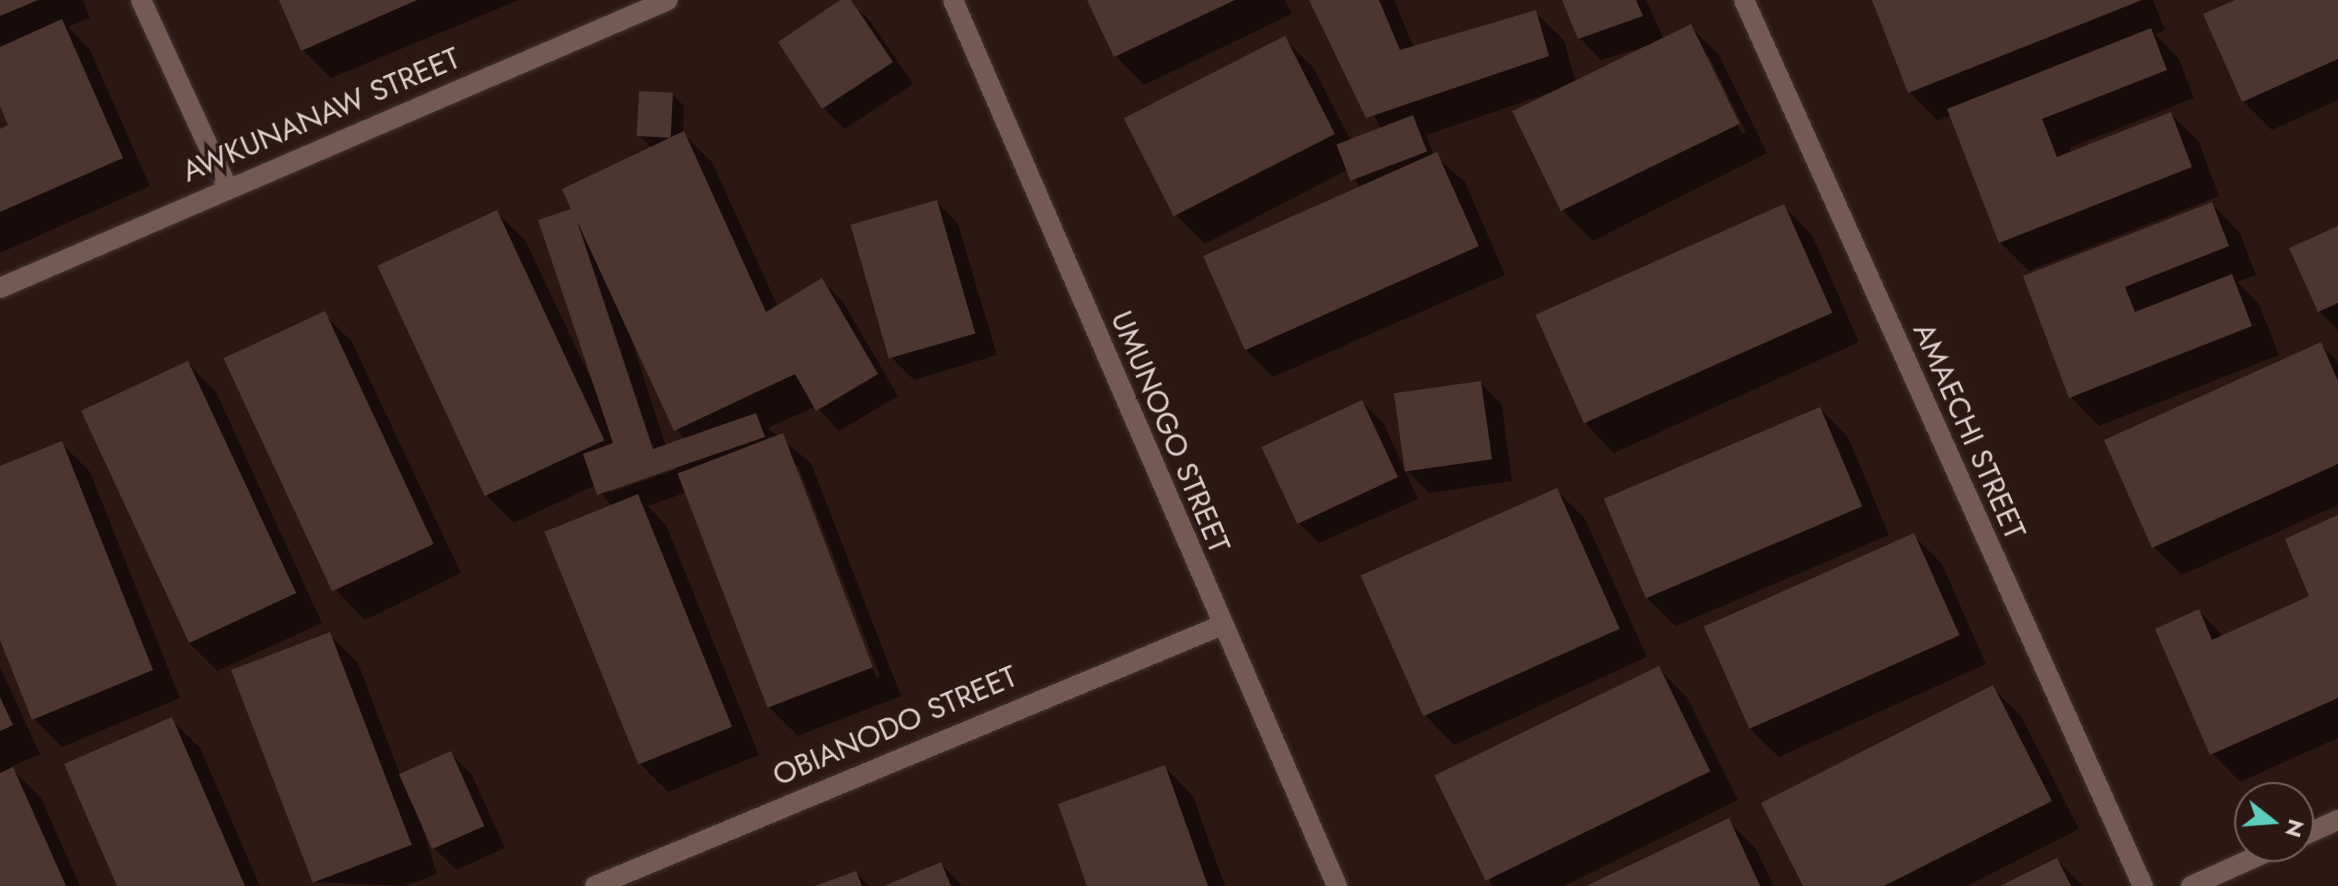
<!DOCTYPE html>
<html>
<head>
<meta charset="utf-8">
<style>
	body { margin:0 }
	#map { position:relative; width:2338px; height:886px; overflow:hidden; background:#2c1813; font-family:Jost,sans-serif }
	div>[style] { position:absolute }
	.shadow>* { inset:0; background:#0007 }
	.building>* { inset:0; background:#4c3630; transform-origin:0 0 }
	.roads { filter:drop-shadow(0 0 2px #433532) drop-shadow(0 0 2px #433532) }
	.street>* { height:20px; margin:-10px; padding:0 10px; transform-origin:10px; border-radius:10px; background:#735b54 }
	.secondary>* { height:20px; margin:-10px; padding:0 10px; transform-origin:10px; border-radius:10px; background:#735b54 }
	span { translate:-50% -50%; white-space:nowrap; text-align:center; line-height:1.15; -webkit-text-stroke:7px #2c1813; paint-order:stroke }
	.street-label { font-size:30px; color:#ddcfcb }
	.north { position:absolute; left:2234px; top:782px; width:80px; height:80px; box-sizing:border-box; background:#2c1813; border:2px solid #73615d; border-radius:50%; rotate:107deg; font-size:22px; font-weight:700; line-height:32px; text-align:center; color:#ddcfcb }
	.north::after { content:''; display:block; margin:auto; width:28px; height:36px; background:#5bcebc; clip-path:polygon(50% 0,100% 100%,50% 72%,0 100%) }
</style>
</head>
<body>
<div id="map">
	<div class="shadow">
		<i style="clip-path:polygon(0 0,83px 0,90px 18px,68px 27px,90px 50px,150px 186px,0 253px,0 131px,11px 126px,0 101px)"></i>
		<i style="clip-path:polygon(281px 0,519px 0,331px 78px,303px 50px)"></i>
		<i style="clip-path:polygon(844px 0,869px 19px,913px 84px,845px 129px,823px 108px)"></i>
		<i style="clip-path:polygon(1089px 0,1285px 0,1292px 14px,1144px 85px,1116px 56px)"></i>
		<i style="clip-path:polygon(evenodd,1312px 0,1394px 0,1414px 48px,1535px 12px,1564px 40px,1576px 84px,1657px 43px,1601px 60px,1580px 38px,1564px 0,1646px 0,1664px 39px,1690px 26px,1719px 55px,1767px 153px,1593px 241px,1564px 212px,1555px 91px,1426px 135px,1434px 155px,1465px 182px,1505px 275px,1273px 377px,1245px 349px,1360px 187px,1349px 169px,1205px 244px,1177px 216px,1284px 39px,1313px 67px,1352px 143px,1382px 130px,1312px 0,1705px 57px,1709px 57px,1746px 132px,1742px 134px,1705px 57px)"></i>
		<i style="clip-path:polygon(1874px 0,2153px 0,2165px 30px,2155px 34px,2179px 59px,2194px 98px,2069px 148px,2072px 153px,2171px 114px,2199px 142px,2219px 196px,2029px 271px,2000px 242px,1951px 115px,1938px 121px,1910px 92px)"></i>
		<i style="clip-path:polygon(2240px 0,2338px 0,2338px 100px,2272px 130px,2243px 101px)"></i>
		<i style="clip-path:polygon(evenodd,673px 95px,684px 106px,683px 133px,712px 162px,778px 307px,822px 281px,843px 302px,898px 396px,839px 431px,816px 406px,768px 428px,811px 463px,901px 696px,798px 736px,770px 708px,687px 492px,648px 506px,666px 525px,759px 755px,668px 792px,640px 764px,612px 507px,596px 485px,514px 523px,485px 494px,496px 212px,525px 240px,600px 398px,574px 210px,652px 148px,639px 135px,673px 95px,626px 322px,676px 429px,686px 440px,666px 447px,626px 322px,673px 95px,674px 466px,677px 469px,609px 493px,609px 489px,674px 466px,673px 95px,794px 466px,798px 466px,880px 676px,876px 677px,794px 466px)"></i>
		<i style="clip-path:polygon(937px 202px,958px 224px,997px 355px,914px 380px,892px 358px)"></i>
		<i style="clip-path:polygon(2212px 204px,2240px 233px,2256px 275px,2237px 282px,2259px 304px,2279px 355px,2099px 426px,2071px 397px,2026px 278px)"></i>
		<i style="clip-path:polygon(1784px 207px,1812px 235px,1859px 342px,1614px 453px,1586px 424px)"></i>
		<i style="clip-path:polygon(2338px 228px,2338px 330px,2319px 311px)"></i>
		<i style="clip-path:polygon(324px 314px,352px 342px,461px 573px,365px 620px,337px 591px,227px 361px)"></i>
		<i style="clip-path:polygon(2320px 344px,2338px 362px,2338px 505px,2182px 575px,2154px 547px)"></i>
		<i style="clip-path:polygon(188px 363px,216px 392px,322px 623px,217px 671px,189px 643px)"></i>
		<i style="clip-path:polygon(1481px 383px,1502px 405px,1512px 481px,1429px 493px,1408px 471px)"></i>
		<i style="clip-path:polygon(1362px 402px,1384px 424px,1418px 499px,1319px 543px,1298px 522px)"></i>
		<i style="clip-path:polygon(1820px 409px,1848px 437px,1889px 535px,1676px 626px,1647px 598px)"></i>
		<i style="clip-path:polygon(61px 443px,90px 472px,180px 698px,62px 747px,34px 719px,0 635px,0 468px)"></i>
		<i style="clip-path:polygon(1557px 491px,1585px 519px,1647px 657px,1454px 745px,1426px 716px)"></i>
		<i style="clip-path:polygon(2338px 517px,2338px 738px,2240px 782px,2212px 753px,2199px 611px,2224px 637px,2312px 597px)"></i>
		<i style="clip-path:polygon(1913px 535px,1942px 564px,1986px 664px,1779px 757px,1750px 729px)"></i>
		<i style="clip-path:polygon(329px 634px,358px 663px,401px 777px,451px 754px,472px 775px,505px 848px,456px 870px,435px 849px,415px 805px,437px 874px,405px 886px,313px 882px)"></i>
		<i style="clip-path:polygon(0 667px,40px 754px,10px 767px,41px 798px,80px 886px,0 886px)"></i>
		<i style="clip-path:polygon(1658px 668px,1687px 697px,1738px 800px,1564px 886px,1493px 886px,1489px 881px)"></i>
		<i style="clip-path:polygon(1992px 687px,2021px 716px,2079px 829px,1967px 886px,1806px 886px)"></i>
		<i style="clip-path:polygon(171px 719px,200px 748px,260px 886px,119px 886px)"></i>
		<i style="clip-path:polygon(1165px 767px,1193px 796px,1225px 886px,1089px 886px)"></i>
		<i style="clip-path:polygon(1728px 821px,1756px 849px,1774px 886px,1591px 886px)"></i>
		<i style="clip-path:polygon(2057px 860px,2083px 886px,2004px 886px)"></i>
		<i style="clip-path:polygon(941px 864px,962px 886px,889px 886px)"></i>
		<i style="clip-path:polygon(856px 873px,869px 886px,820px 886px)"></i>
	</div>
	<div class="building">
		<i style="clip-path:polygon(0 0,38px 0,0 16px)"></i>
		<i style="clip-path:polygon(279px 0,417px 0,301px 51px)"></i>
		<i style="clip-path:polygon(840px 0,851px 0,893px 62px,822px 109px,778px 42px)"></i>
		<i style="clip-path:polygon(1087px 0,1235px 0,1114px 57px)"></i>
		<i style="clip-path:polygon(1309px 0,1379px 0,1400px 50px,1536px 10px,1549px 56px,1366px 118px)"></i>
		<i style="clip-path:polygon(1562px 0,1636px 0,1643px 16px,1578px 39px)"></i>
		<i style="clip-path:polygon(1872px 0,2142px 0,1908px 93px)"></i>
		<i style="clip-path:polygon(2235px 0,2338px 0,2338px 59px,2242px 102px,2203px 14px)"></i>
		<i style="clip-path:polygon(62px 19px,123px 158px,0 212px,0 129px,8px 125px,0 106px,0 47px)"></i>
		<i style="left:1691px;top:24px;width:111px;height:199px;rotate:64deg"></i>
		<i style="clip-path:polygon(2151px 28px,2167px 70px,2042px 119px,2057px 157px,2171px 112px,2192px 167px,1999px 243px,1947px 109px)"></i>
		<i style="left:1285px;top:36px;width:110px;height:181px;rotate:63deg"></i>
		<i style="left:639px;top:91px;width:34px;height:45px;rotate:3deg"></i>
		<i style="left:1413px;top:115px;width:39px;height:82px;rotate:69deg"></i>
		<i style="clip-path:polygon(684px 131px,766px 312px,822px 278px,878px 374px,816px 411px,795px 374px,674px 431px,577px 221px,653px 449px,756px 413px,765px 437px,597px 495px,583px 454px,613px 443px,538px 220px,571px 209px,562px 189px)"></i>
		<i style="left:1437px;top:152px;width:103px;height:256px;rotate:66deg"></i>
		<i style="left:937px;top:200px;width:139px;height:90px;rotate:74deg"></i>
		<i style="clip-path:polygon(2212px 202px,2229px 246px,2125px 287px,2135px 312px,2232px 274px,2252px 326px,2069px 398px,2023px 276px)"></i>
		<i style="left:1784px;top:204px;width:119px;height:272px;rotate:66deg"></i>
		<i style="left:497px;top:210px;width:254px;height:132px;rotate:65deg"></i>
		<i style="clip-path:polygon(2338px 226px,2338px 303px,2318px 312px,2289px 248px)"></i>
		<i style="left:325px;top:311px;width:257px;height:112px;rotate:65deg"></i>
		<i style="clip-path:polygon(2321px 342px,2338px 381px,2338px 464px,2152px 548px,2104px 440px)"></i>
		<i style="left:188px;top:361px;width:256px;height:118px;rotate:65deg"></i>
		<i style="left:1481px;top:381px;width:79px;height:88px;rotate:82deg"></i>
		<i style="left:1362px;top:400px;width:85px;height:111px;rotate:65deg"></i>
		<i style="left:1820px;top:407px;width:108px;height:235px;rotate:67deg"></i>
		<i style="left:783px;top:433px;width:251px;height:113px;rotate:69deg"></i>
		<i style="clip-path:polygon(62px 441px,153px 670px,32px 720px,0 640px,0 466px)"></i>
		<i style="left:1557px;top:488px;width:154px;height:215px;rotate:66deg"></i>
		<i style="left:638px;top:494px;width:251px;height:101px;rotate:68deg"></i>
		<i style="clip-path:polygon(2338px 515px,2338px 698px,2210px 755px,2155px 629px,2199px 609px,2212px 640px,2309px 596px,2285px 539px)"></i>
		<i style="left:1914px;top:533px;width:112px;height:230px;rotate:66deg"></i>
		<i style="left:330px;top:632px;width:228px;height:106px;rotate:69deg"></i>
		<i style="left:1659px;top:666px;width:117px;height:250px;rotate:64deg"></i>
		<i style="clip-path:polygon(1993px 685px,2052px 801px,1884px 886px,1803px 886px,1761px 803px)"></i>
		<i style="clip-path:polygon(0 697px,13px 725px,0 731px)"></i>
		<i style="clip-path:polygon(172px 717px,245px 886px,117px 886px,64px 764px)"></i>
		<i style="left:451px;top:751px;width:82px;height:57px;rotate:66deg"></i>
		<i style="clip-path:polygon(1165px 765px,1208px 886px,1087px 886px,1058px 804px)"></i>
		<i style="clip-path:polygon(13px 767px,66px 886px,0 886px,0 773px)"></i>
		<i style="clip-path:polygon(1729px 818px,1760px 886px,1586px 886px)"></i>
		<i style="clip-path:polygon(2057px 858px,2071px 886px,2000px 886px)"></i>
		<i style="clip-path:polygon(941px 862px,951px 886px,884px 886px)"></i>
		<i style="clip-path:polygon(856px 871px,862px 886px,815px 886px)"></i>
	</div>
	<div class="roads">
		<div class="street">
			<i style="left:141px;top:0;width:206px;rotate:65.3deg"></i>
			<i style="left:953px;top:0;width:966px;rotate:66.57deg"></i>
			<i style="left:1744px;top:0;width:972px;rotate:65.76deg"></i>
			<i style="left:2298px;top:838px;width:44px;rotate:-24.2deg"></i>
			<i style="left:595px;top:886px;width:677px;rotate:-22.59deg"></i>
			<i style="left:2191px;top:886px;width:98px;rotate:-24.2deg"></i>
		</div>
		<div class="secondary">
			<i style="left:0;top:288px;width:727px;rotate:-23.32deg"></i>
		</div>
	</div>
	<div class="street-label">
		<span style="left:321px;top:115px;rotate:-23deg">AWKUNANAW STREET</span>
		<span style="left:1969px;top:431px;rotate:66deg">AMAECHI STREET</span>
		<span style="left:1170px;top:432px;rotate:67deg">UMUNOGO STREET</span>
		<span style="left:895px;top:726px;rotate:-23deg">OBIANODO STREET</span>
	</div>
	<div class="north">N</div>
</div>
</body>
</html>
